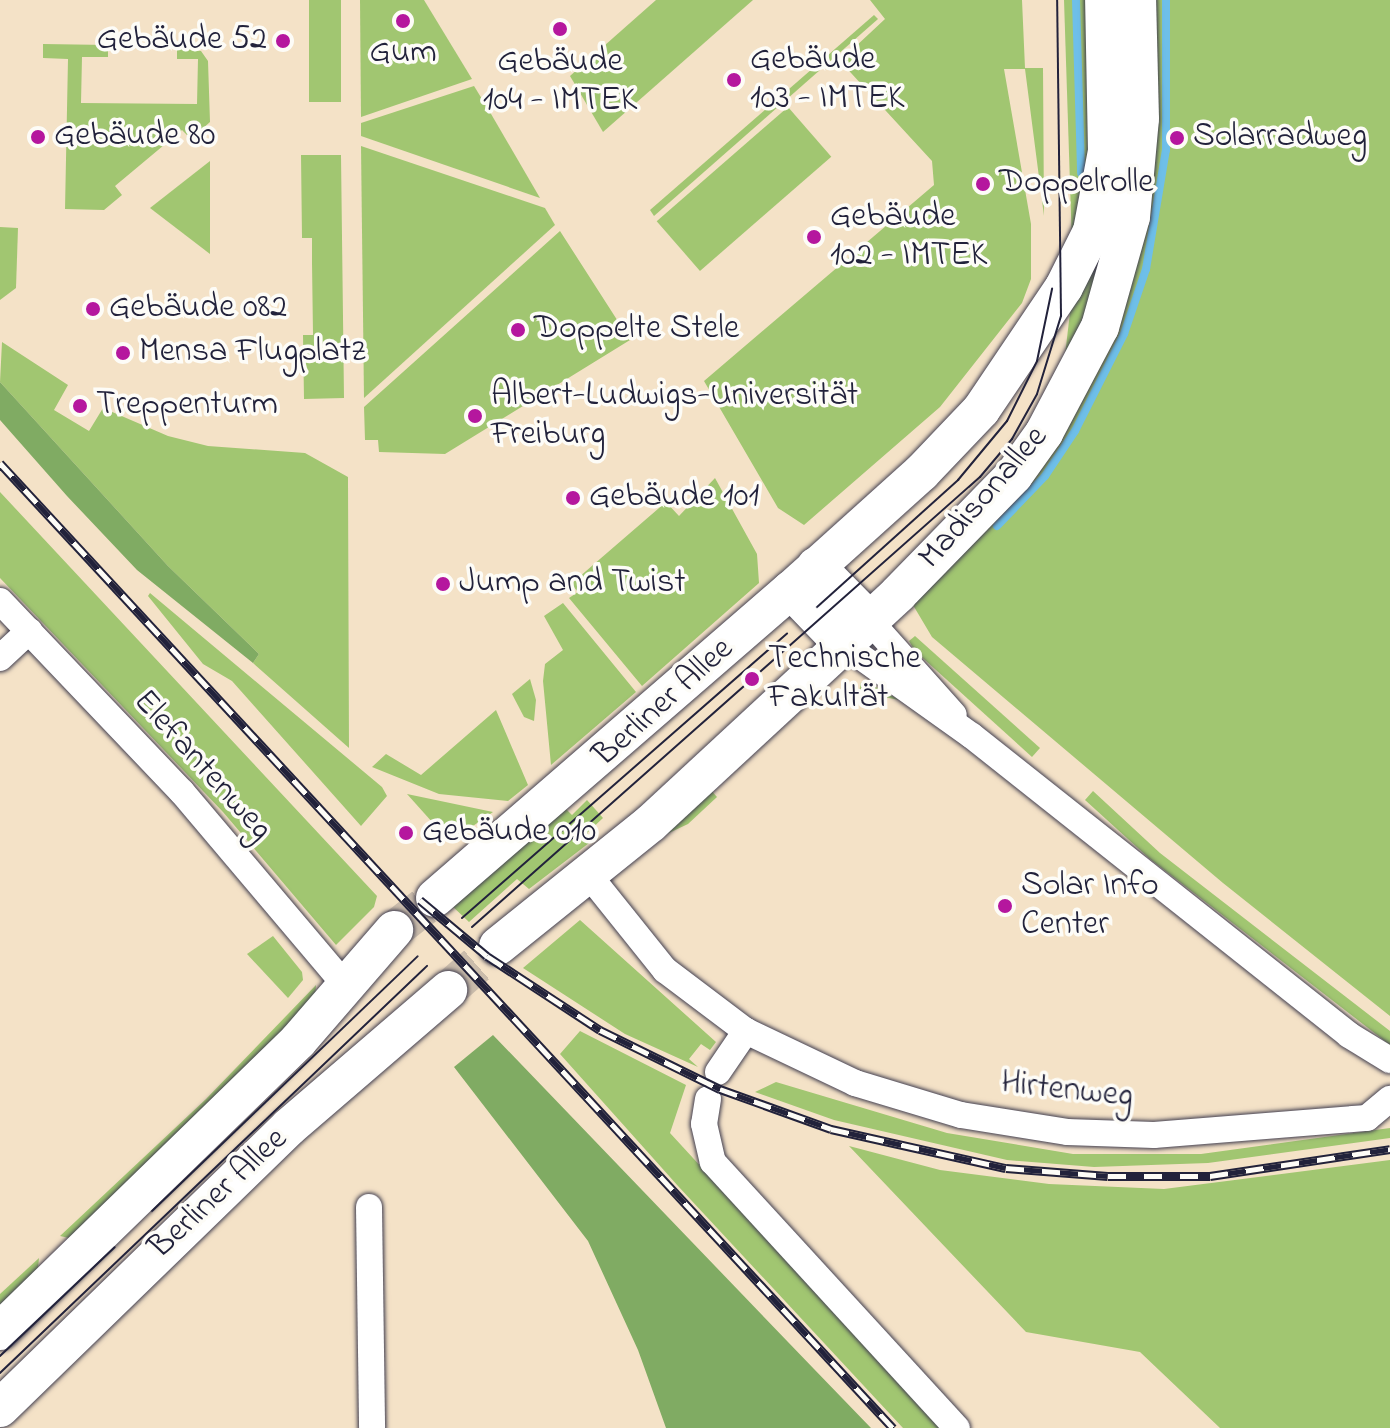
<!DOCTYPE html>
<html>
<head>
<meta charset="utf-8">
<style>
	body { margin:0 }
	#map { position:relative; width:1390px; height:1428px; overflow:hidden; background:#f4e2c7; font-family:"Indie Flower",sans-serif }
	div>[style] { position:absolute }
	.green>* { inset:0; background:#a1c671; transform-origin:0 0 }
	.forest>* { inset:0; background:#80ab63 }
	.stream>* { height:8px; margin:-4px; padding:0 4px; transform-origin:4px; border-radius:4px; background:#6ebfe9 }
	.secondary-tunnel>* { height:38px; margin-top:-19px; transform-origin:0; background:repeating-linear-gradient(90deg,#cabcab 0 38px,transparent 0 57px) }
	.roads { filter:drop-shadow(0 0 2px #423f50) drop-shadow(0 0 2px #423f50) }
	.street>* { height:26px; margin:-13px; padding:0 13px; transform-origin:13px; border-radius:13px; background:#fff }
	.secondary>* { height:38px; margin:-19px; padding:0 19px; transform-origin:19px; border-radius:19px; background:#fff }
	.tram>* { height:2px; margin:-1px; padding:0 1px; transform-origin:1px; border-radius:1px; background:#22223b }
	.rail>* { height:9px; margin-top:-4.5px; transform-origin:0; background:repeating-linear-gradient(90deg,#fdfcf7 0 18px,#22223b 0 36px); box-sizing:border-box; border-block:2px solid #22223b }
	.dots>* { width:22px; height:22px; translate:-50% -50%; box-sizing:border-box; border:4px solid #fdfcf7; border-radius:50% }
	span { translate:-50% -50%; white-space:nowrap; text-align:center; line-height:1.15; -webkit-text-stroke:7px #fdfcf7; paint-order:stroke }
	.poi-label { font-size:34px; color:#22223b }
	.right { translate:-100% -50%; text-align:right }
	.left { translate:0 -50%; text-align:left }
	.street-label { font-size:34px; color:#22223b }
</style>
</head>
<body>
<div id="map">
	<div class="green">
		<i style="left:309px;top:0;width:32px;height:102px"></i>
		<i style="clip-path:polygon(360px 0,424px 0,472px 79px,361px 117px)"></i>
		<i style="clip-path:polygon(656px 0,753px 0,603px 132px,570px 76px)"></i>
		<i style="clip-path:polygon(870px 0,1022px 0,1025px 68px,1043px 68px,1044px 216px,1025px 69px,1004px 69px,1031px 224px,1031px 279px,1022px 303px,940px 407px,804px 525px,778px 508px,704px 381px,934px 185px,932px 161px,840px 61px,885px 19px)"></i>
		<i style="clip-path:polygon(1064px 0,1091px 0,1093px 145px,1072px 245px)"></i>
		<i style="clip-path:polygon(1152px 0,1390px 0,1390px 1016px,1223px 883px,932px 637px,910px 600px,1088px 389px)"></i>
		<i style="clip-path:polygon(874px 15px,878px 19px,654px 216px,650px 210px)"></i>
		<i style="clip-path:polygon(43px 44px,108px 45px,108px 57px,82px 57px,81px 103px,197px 104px,198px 59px,177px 59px,177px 47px,201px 51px,208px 61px,210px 122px,191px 139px,182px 130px,115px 186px,122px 195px,104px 210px,65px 209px,68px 59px,43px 58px)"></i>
		<i style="clip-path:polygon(474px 86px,487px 107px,540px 198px,361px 136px,361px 123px)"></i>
		<i style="left:788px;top:107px;width:66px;height:174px;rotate:49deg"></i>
		<i style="clip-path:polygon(361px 146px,545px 208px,555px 225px,364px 398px)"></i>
		<i style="clip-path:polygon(301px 155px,341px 155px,344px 398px,304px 399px,303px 335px,313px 335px,312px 263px,312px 238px,302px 238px)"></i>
		<i style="clip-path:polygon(210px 161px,210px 254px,150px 208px)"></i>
		<i style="clip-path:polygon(0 227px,18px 228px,16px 288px,0 300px)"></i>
		<i style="clip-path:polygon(560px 231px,630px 340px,445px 454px,379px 452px,378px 440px,365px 440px,364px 407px)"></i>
		<i style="clip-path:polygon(1104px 235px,1103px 275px,1063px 372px,1071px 304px)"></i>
		<i style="clip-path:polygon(2px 342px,68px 385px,54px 410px,89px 431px,103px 408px,168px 436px,208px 446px,305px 453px,348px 477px,349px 748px,253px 663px,259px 654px,168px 566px,0 382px)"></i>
		<i style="clip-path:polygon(715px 478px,757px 554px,759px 583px,642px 686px,569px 598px,578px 592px,571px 584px,666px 502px,679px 516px)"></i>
		<i style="clip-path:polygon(0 492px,377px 896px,374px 907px,336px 945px,223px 812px,0 578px)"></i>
		<i style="clip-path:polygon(150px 593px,382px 787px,387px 796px,361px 826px,232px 681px,203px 664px,148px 596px)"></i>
		<i style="clip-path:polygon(563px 603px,636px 692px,551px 765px,543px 681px,545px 664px,563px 650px,544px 616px)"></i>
		<i style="clip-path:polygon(915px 636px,1040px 748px,1032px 757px,915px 651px,909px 641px)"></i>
		<i style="clip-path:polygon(530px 679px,536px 700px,534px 721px,524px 717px,512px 694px)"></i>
		<i style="clip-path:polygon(861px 682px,881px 689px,899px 700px,859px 692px)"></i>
		<i style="clip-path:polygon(496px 710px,528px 785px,508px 801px,439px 794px,372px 767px,386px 754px,421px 775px)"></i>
		<i style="clip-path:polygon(710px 789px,717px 797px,688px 824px,652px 841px)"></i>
		<i style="clip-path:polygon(1093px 791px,1160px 853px,1390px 1031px,1390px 1045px,1150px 859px,1085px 800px)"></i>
		<i style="clip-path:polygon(407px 794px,493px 812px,450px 842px)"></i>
		<i style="clip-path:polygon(587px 800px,603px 818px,587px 833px,593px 840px,529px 889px,517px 879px,469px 922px,450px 904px,565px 808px,572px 815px)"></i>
		<i style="clip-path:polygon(580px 920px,716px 1042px,710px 1050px,701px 1044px,689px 1059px,698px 1067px,625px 1034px,523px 968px)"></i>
		<i style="clip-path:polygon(273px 936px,302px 972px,303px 980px,288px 998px,247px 954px)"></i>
		<i style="clip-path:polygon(316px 985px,315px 1000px,69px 1238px,60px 1236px,206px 1099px)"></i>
		<i style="clip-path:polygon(580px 1031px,686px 1085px,670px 1133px,941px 1428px,903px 1428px,678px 1186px,560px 1054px)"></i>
		<i style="clip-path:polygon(776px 1082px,947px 1133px,1073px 1154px,1201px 1154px,1390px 1128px,1390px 1138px,1208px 1163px,1094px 1167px,1007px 1160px,834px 1120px,755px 1092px)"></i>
		<i style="clip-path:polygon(849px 1146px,940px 1170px,1049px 1184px,1164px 1189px,1390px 1160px,1390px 1428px,1220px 1428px,1140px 1352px,1026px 1332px)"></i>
		<i style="clip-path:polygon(39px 1258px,38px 1268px,0 1313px,0 1294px)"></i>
	</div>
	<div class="forest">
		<i style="clip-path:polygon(0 382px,168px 566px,259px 654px,253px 663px,137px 570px,67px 496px,0 420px)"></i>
		<i style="clip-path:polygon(493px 1035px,814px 1369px,871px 1428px,666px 1428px,638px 1350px,588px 1241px,454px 1067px)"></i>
	</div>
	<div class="stream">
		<i style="left:1076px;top:0;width:173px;rotate:88.3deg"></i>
		<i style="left:997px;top:526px;width:69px;rotate:-46.2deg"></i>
		<i style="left:1045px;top:476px;width:54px;rotate:-56.3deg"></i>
		<i style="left:1075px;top:431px;width:109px;rotate:-63.2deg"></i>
		<i style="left:1124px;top:334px;width:69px;rotate:-71.3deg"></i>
		<i style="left:1146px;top:269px;width:121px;rotate:-80.5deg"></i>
		<i style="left:1166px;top:150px;width:150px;rotate:-90deg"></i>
	</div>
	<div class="secondary-tunnel">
		<i style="left:394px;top:930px;width:52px;rotate:-38deg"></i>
		<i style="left:448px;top:990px;width:67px;rotate:-41.3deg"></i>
	</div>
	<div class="roads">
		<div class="street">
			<i style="left:0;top:601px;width:264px;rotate:46.4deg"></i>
			<i style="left:182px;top:792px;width:251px;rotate:49.8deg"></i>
			<i style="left:869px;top:620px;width:127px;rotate:48.2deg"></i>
			<i style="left:843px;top:644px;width:158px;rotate:35.5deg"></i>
			<i style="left:972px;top:736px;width:481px;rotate:38.4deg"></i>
			<i style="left:1349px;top:1035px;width:48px;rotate:31.4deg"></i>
			<i style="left:0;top:658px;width:40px;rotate:-43deg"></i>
			<i style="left:588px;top:874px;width:123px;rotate:51.3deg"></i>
			<i style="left:665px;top:970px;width:101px;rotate:37deg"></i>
			<i style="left:746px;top:1031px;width:121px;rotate:25.5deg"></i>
			<i style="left:855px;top:1083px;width:111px;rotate:16.8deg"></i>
			<i style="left:961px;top:1115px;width:107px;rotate:9.1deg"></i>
			<i style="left:1067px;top:1132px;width:87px;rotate:2deg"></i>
			<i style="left:1154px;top:1135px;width:214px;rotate:-4.6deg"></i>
			<i style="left:1367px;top:1118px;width:30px;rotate:-40deg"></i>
			<i style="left:718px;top:1072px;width:50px;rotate:-55.7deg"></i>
			<i style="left:708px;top:1099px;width:25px;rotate:99deg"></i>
			<i style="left:704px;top:1124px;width:39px;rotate:77deg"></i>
			<i style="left:713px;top:1162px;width:361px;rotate:47.5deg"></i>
			<i style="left:369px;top:1207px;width:221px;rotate:89.2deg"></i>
		</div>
		<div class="secondary">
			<i style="left:816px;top:566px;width:76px;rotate:45.5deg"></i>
			<i style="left:791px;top:590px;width:75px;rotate:46.1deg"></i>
			<i style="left:435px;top:898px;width:471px;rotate:-40.9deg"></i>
			<i style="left:791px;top:590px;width:175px;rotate:-42deg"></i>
			<i style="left:921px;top:473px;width:87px;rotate:-46.4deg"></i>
			<i style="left:981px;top:410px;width:148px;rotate:-56deg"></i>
			<i style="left:1064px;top:287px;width:63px;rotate:-63.4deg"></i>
			<i style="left:1092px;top:231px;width:81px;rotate:-79.4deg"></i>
			<i style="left:1107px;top:151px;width:151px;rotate:-91.1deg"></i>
			<i style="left:498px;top:946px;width:196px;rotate:-38.8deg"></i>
			<i style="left:651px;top:823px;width:337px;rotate:-42.8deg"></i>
			<i style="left:898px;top:594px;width:166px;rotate:-45.7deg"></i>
			<i style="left:1014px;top:475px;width:52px;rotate:-54.5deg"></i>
			<i style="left:1044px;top:433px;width:120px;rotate:-62.2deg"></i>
			<i style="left:1100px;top:327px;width:114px;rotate:-74.3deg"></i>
			<i style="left:1131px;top:217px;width:98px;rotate:-84.8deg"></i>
			<i style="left:1140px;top:119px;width:119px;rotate:-91.4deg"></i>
			<i style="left:0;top:1331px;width:416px;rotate:-44.2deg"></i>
			<i style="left:298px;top:1041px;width:147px;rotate:-49.1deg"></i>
			<i style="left:0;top:1408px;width:403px;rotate:-44.2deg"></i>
			<i style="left:289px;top:1127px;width:210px;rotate:-40.7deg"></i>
		</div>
	</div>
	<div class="tram">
		<i style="left:817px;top:607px;width:190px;rotate:-42deg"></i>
		<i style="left:958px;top:480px;width:77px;rotate:-50.3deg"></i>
		<i style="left:1007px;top:421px;width:67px;rotate:-63.4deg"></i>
		<i style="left:1037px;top:361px;width:74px;rotate:-78.2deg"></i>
		<i style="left:462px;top:918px;width:432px;rotate:-41.2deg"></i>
		<i style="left:472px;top:927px;width:679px;rotate:-41.54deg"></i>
		<i style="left:980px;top:477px;width:50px;rotate:-49.9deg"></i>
		<i style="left:1012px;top:439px;width:51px;rotate:-60.9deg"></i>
		<i style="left:1037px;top:394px;width:82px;rotate:-72.9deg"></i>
		<i style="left:1061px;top:316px;width:316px;rotate:-90.7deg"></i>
		<i style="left:152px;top:1211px;width:368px;rotate:-43.8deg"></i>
		<i style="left:0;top:1356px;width:158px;rotate:-43.5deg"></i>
		<i style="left:0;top:1373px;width:590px;rotate:-43.63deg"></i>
	</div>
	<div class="rail">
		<i style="left:0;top:463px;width:1315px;rotate:47.22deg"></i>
		<i style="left:420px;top:900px;width:87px;rotate:39.9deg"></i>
		<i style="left:487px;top:956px;width:135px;rotate:33.2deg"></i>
		<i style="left:600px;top:1030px;width:134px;rotate:26.2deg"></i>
		<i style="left:720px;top:1089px;width:118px;rotate:19.8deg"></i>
		<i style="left:831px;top:1129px;width:179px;rotate:12.6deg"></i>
		<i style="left:1006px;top:1168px;width:102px;rotate:4.5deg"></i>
		<i style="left:1108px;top:1176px;width:102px"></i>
		<i style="left:1210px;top:1176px;width:182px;rotate:-8.5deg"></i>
	</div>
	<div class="dots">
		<i style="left:403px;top:21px;background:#b5179e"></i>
		<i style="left:560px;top:29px;background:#b5179e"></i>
		<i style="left:283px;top:41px;background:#b5179e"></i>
		<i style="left:734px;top:80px;background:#b5179e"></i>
		<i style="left:38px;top:137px;background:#b5179e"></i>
		<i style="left:1177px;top:138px;background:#b5179e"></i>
		<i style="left:983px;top:184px;background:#b5179e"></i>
		<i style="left:814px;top:237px;background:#b5179e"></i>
		<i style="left:93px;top:309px;background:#b5179e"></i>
		<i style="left:518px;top:330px;background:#b5179e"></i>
		<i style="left:123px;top:353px;background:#b5179e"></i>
		<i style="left:80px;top:406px;background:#b5179e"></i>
		<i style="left:475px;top:416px;background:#b5179e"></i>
		<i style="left:573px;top:498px;background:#b5179e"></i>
		<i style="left:443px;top:584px;background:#b5179e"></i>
		<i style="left:752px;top:679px;background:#b5179e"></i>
		<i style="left:406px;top:833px;background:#b5179e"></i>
		<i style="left:1005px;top:906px;background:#b5179e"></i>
	</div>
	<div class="poi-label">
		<span class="right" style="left:267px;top:41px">Gebäude 52</span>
		<span style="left:403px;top:54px">Gum</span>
		<span class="left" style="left:750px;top:80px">Gebäude<br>103 - IMTEK</span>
		<span style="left:560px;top:82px">Gebäude<br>104 - IMTEK</span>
		<span class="left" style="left:54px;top:137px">Gebäude 80</span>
		<span class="left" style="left:1193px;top:138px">Solarradweg</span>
		<span class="left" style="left:999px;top:184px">Doppelrolle</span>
		<span class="left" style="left:830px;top:237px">Gebäude<br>102 - IMTEK</span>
		<span class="left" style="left:109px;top:309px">Gebäude 082</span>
		<span class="left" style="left:534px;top:330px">Doppelte Stele</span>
		<span class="left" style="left:139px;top:353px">Mensa Flugplatz</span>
		<span class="left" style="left:491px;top:416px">Albert-Ludwigs-Universität<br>Freiburg</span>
		<span class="left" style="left:96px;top:406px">Treppenturm</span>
		<span class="left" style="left:589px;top:498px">Gebäude 101</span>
		<span class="left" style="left:459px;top:584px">Jump and Twist</span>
		<span class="left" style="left:768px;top:679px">Technische<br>Fakultät</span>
		<span class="left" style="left:422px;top:833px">Gebäude 010</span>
		<span class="left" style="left:1021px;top:906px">Solar Info<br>Center</span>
	</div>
	<div class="street-label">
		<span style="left:984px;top:498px;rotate:-49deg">Madisonallee</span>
		<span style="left:664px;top:703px;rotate:-42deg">Berliner Allee</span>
		<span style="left:202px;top:766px;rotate:48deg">Elefantenweg</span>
		<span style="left:1067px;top:1091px;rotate:6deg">Hirtenweg</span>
		<span style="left:219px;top:1194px;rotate:-43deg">Berliner Allee</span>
	</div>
</div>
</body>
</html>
